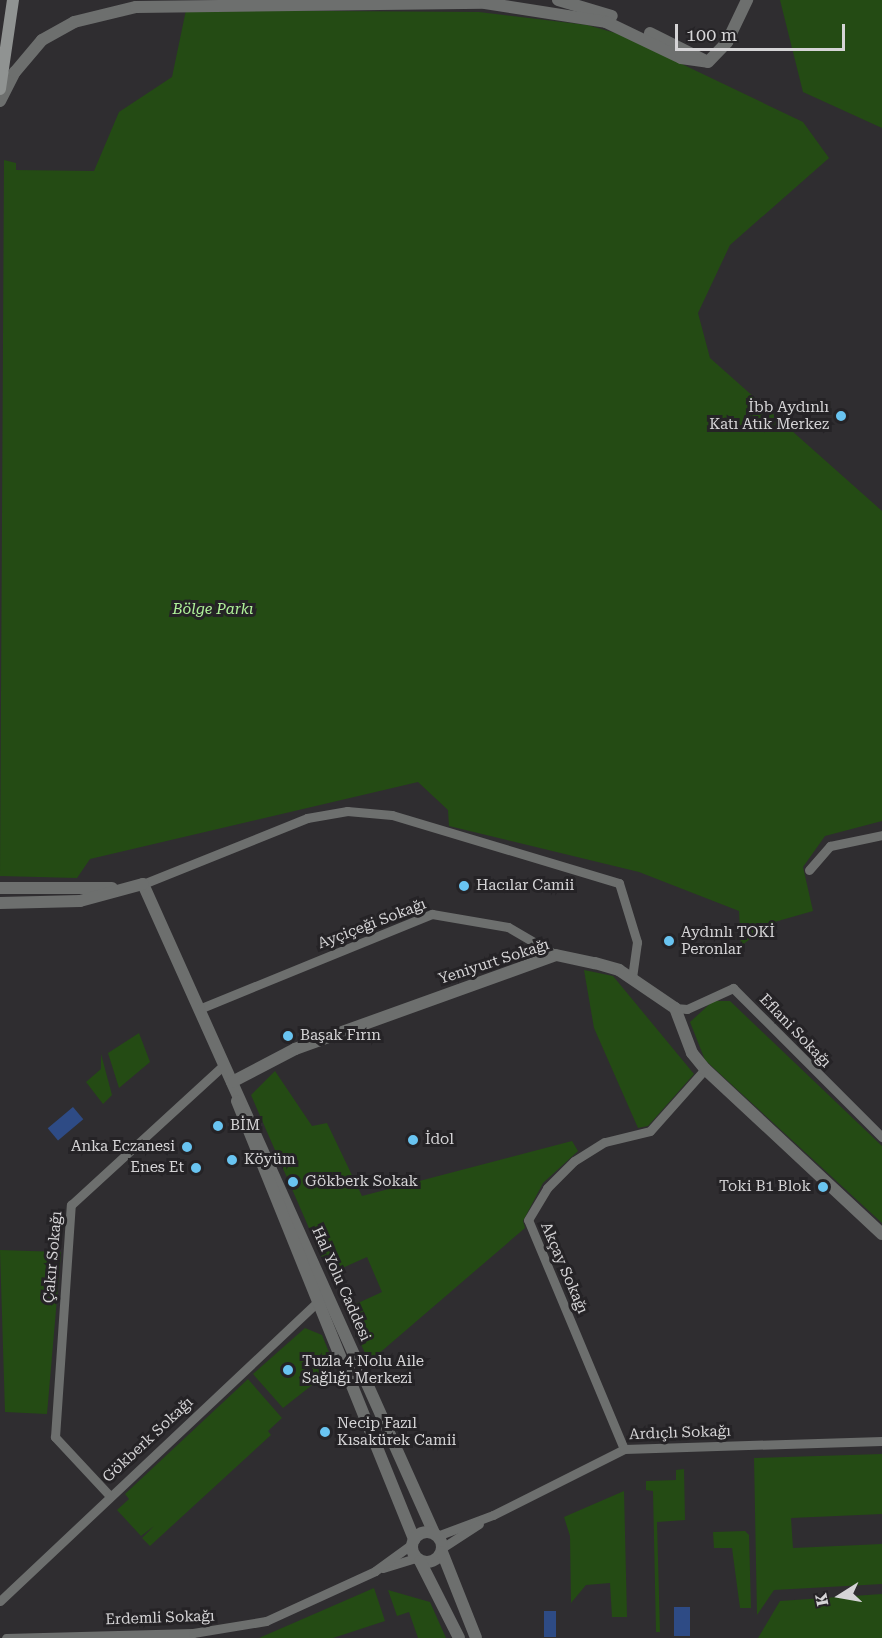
<!DOCTYPE html>
<html>
<head>
<meta charset="utf-8">
<style>
	body { margin:0 }
	#map { position:relative; width:882px; height:1638px; overflow:hidden; background:#2f2d30; font-family:"Roboto Serif",serif }
	div>[style] { position:absolute }
	.green>* { inset:0; background:#244b14 }
	.water>* { inset:0; background:#2e4b85; transform-origin:0 0 }
	.minor>* { height:9px; margin:-4.5px; padding:0 4.5px; transform-origin:4.5px; border-radius:4.5px; background:#6d6f6e }
	.tertiary>* { height:12px; margin:-6px; padding:0 6px; transform-origin:6px; border-radius:6px; background:#6d6f6e }
	.tertiary>.ring { margin:-6px; padding:0; box-sizing:content-box; background:none; border:12px solid #6d6f6e; border-radius:50% }
	.secondary>* { height:12px; margin:-6px; padding:0 6px; transform-origin:6px; border-radius:6px; background:#909392 }
	.dots>* { width:16px; height:16px; translate:-50% -50%; box-sizing:border-box; border:3px solid #252326; border-radius:50% }
	span { translate:-50% -50%; white-space:nowrap; text-align:center; line-height:1.15; -webkit-text-stroke:6px #252326; paint-order:stroke }
	.poi-label { font-size:15px; color:#d5d4d6 }
	.right { translate:-100% -50%; text-align:right }
	.left { translate:0 -50%; text-align:left }
	.park-label { font-size:15px; color:#b0f29a; font-style:italic }
	.street-label { font-size:15px; color:#d5d4d6 }
	.north { position:absolute; left:810px; top:1566px; width:60px; height:60px; -webkit-text-stroke:4px #252326; paint-order:stroke; rotate:259deg; font-size:16px; font-weight:700; line-height:24px; text-align:center; color:#d5d4d6 }
	.north::after { content:''; display:block; margin:auto; width:21px; height:27px; background:#d5d4d6; clip-path:polygon(50% 0,100% 100%,50% 72%,0 100%) }
	.scale { position:absolute; left:675px; top:24px; width:170px; height:27px; box-sizing:border-box; border:3px solid #d5d4d6; border-top:0; padding-left:8px; font-size:18px; line-height:21px; white-space:nowrap; color:#d5d4d6; -webkit-text-stroke:4px #252326; paint-order:stroke }
</style>
</head>
<body>
<div id="map">
	<div class="green">
		<i style="clip-path:polygon(780px 0,882px 0,882px 128px,803px 92px)"></i>
		<i style="clip-path:polygon(186px 10px,479px 12px,587px 25px,619px 34px,803px 122px,829px 158px,730px 245px,698px 313px,710px 358px,882px 511px,882px 821px,825px 836px,803px 867px,813px 911px,771px 923px,741px 946px,739px 911px,639px 872px,449px 826px,448px 810px,418px 782px,90px 859px,77px 878px,0 876px,4px 160px,16px 163px,16px 170px,94px 171px,119px 112px,172px 77px)"></i>
		<i style="clip-path:polygon(584px 970px,613px 976px,694px 1074px,648px 1126px,638px 1128px,594px 1028px)"></i>
		<i style="clip-path:polygon(713px 1001px,730px 1001px,882px 1146px,882px 1223px,705px 1060px,690px 1022px)"></i>
		<i style="clip-path:polygon(139px 1033px,150px 1062px,119px 1088px,108px 1053px)"></i>
		<i style="clip-path:polygon(101px 1054px,112px 1095px,103px 1104px,86px 1082px,101px 1069px)"></i>
		<i style="clip-path:polygon(275px 1071px,312px 1126px,327px 1123px,362px 1196px,572px 1141px,578px 1151px,543px 1183px,523px 1221px,525px 1228px,369px 1362px,345px 1309px,382px 1292px,367px 1257px,329px 1274px,251px 1095px)"></i>
		<i style="clip-path:polygon(0 1250px,61px 1252px,47px 1414px,5px 1412px)"></i>
		<i style="clip-path:polygon(305px 1328px,322px 1335px,335px 1367px,283px 1408px,253px 1374px)"></i>
		<i style="clip-path:polygon(248px 1379px,282px 1418px,268px 1431px,271px 1435px,150px 1546px,142px 1538px,154px 1526px,141px 1536px,117px 1510px,129px 1499px,125px 1494px)"></i>
		<i style="clip-path:polygon(882px 1454px,882px 1514px,791px 1518px,793px 1548px,882px 1544px,882px 1584px,774px 1590px,757px 1615px,754px 1458px)"></i>
		<i style="clip-path:polygon(684px 1469px,685px 1520px,657px 1522px,660px 1632px,656px 1632px,653px 1491px,646px 1490px,646px 1481px,676px 1480px,676px 1470px)"></i>
		<i style="clip-path:polygon(624px 1491px,627px 1617px,612px 1617px,610px 1583px,586px 1585px,571px 1603px,570px 1536px,564px 1517px)"></i>
		<i style="clip-path:polygon(745px 1531px,749px 1535px,751px 1608px,740px 1608px,732px 1548px,714px 1548px,713px 1532px)"></i>
		<i style="clip-path:polygon(374px 1588px,385px 1621px,333px 1638px,259px 1638px)"></i>
		<i style="clip-path:polygon(388px 1590px,430px 1602px,446px 1638px,418px 1638px,409px 1612px,397px 1616px)"></i>
		<i style="clip-path:polygon(882px 1594px,882px 1638px,758px 1638px,780px 1601px)"></i>
	</div>
	<div class="water">
		<i style="left:73px;top:1107px;width:16px;height:33px;rotate:50deg"></i>
		<i style="left:674px;top:1607px;width:16px;height:29px"></i>
		<i style="left:544px;top:1611px;width:12px;height:26px"></i>
	</div>
	<div class="minor">
		<i style="left:809px;top:870px;width:32px;rotate:-49deg"></i>
		<i style="left:830px;top:846px;width:53px;rotate:-11.9deg"></i>
		<i style="left:143px;top:884px;width:177px;rotate:-21.9deg"></i>
		<i style="left:307px;top:818px;width:41px;rotate:-9.9deg"></i>
		<i style="left:347px;top:811px;width:45px;rotate:5.1deg"></i>
		<i style="left:392px;top:815px;width:237px;rotate:16.7deg"></i>
		<i style="left:619px;top:883px;width:62px;rotate:73deg"></i>
		<i style="left:637px;top:942px;width:36px;rotate:98deg"></i>
		<i style="left:675px;top:1008px;width:12px;rotate:5deg"></i>
		<i style="left:687px;top:1009px;width:51px;rotate:-24.5deg"></i>
		<i style="left:733px;top:988px;width:211px;rotate:45deg"></i>
		<i style="left:199px;top:1009px;width:252px;rotate:-22.2deg"></i>
		<i style="left:432px;top:914px;width:77px;rotate:9.7deg"></i>
		<i style="left:508px;top:927px;width:56px;rotate:30.3deg"></i>
		<i style="left:624px;top:1449px;width:248px;rotate:-112.7deg"></i>
		<i style="left:528px;top:1220px;width:37px;rotate:-59deg"></i>
		<i style="left:547px;top:1188px;width:38px;rotate:-45deg"></i>
		<i style="left:574px;top:1161px;width:36px;rotate:-32deg"></i>
		<i style="left:605px;top:1142px;width:46px;rotate:-13.7deg"></i>
		<i style="left:650px;top:1131px;width:83px;rotate:-48.4deg"></i>
		<i style="left:110px;top:1496px;width:81px;rotate:-133deg"></i>
		<i style="left:55px;top:1437px;width:233px;rotate:-86.1deg"></i>
		<i style="left:71px;top:1205px;width:207px;rotate:-42.5deg"></i>
		<i style="left:437px;top:1536px;width:60px;rotate:-20.6deg"></i>
		<i style="left:493px;top:1515px;width:147px;rotate:-26.7deg"></i>
		<i style="left:624px;top:1449px;width:258px;rotate:-1.8deg"></i>
		<i style="left:442px;top:1548px;width:44px;rotate:-33deg"></i>
		<i style="left:383px;top:1568px;width:34px;rotate:-17deg"></i>
		<i style="left:0;top:1601px;width:436px;rotate:-43.3deg"></i>
		<i style="left:6px;top:1638px;width:187px;rotate:-1.5deg"></i>
		<i style="left:193px;top:1633px;width:74px;rotate:-9.3deg"></i>
		<i style="left:266px;top:1621px;width:120px;rotate:-24.6deg"></i>
		<i style="left:375px;top:1571px;width:46px;rotate:-36.1deg"></i>
	</div>
	<div class="tertiary">
		<i style="left:558px;top:0;width:56px;rotate:16.5deg"></i>
		<i style="left:650px;top:33px;width:60px;rotate:26.6deg"></i>
		<i style="left:0;top:101px;width:33px;rotate:-63deg"></i>
		<i style="left:15px;top:72px;width:42px;rotate:-49.8deg"></i>
		<i style="left:42px;top:40px;width:37px;rotate:-29deg"></i>
		<i style="left:74px;top:22px;width:64px;rotate:-13.6deg"></i>
		<i style="left:136px;top:7px;width:349px;rotate:-0.7deg"></i>
		<i style="left:485px;top:3px;width:122px;rotate:8.9deg"></i>
		<i style="left:606px;top:22px;width:83px;rotate:25.6deg"></i>
		<i style="left:681px;top:58px;width:27px;rotate:8deg"></i>
		<i style="left:708px;top:62px;width:28px;rotate:-46deg"></i>
		<i style="left:727px;top:42px;width:47px;rotate:-64.5deg"></i>
		<i style="left:143px;top:884px;width:711px;rotate:65.85deg"></i>
		<i style="left:0;top:888px;width:112px"></i>
		<i style="left:0;top:903px;width:80px;rotate:-1.4deg"></i>
		<i style="left:80px;top:901px;width:65px;rotate:-15.1deg"></i>
		<i style="left:232px;top:1082px;width:71px;rotate:-27.6deg"></i>
		<i style="left:295px;top:1049px;width:277px;rotate:-19.8deg"></i>
		<i style="left:556px;top:955px;width:40px;rotate:12deg"></i>
		<i style="left:595px;top:963px;width:25px;rotate:16deg"></i>
		<i style="left:619px;top:970px;width:68px;rotate:34.2deg"></i>
		<i style="left:675px;top:1008px;width:48px;rotate:69.3deg"></i>
		<i style="left:692px;top:1053px;width:21px;rotate:51deg"></i>
		<i style="left:705px;top:1069px;width:242px;rotate:43deg"></i>
		<i style="left:237px;top:1101px;width:473px;rotate:68deg"></i>
		<i class="ring" style="left:412px;top:1532px;width:18px;height:18px"></i>
		<i style="left:442px;top:1552px;width:92px;rotate:68.4deg"></i>
		<i style="left:420px;top:1561px;width:86px;rotate:63.1deg"></i>
	</div>
	<div class="secondary">
		<i style="left:0;top:89px;width:90px;rotate:-81.7deg"></i>
	</div>
	<div class="dots">
		<i style="left:841px;top:416px;background:#69c4f1"></i>
		<i style="left:464px;top:886px;background:#69c4f1"></i>
		<i style="left:669px;top:941px;background:#69c4f1"></i>
		<i style="left:288px;top:1036px;background:#69c4f1"></i>
		<i style="left:218px;top:1126px;background:#69c4f1"></i>
		<i style="left:413px;top:1140px;background:#69c4f1"></i>
		<i style="left:187px;top:1147px;background:#69c4f1"></i>
		<i style="left:232px;top:1160px;background:#69c4f1"></i>
		<i style="left:196px;top:1168px;background:#69c4f1"></i>
		<i style="left:293px;top:1182px;background:#69c4f1"></i>
		<i style="left:823px;top:1187px;background:#69c4f1"></i>
		<i style="left:288px;top:1370px;background:#69c4f1"></i>
		<i style="left:325px;top:1432px;background:#69c4f1"></i>
	</div>
	<div class="poi-label">
		<span class="right" style="left:829px;top:416px">İbb Aydınlı<br>Katı Atık Merkez</span>
		<span class="left" style="left:476px;top:886px">Hacılar Camii</span>
		<span class="left" style="left:681px;top:941px">Aydınlı TOKİ<br>Peronlar</span>
		<span class="left" style="left:300px;top:1036px">Başak Fırın</span>
		<span class="left" style="left:230px;top:1126px">BİM</span>
		<span class="left" style="left:425px;top:1140px">İdol</span>
		<span class="right" style="left:175px;top:1147px">Anka Eczanesi</span>
		<span class="left" style="left:244px;top:1160px">Köyüm</span>
		<span class="right" style="left:184px;top:1168px">Enes Et</span>
		<span class="left" style="left:305px;top:1182px">Gökberk Sokak</span>
		<span class="right" style="left:811px;top:1187px">Toki B1 Blok</span>
		<span class="left" style="left:302px;top:1370px">Tuzla 4 Nolu Aile<br>Sağlığı Merkezi</span>
		<span class="left" style="left:337px;top:1432px">Necip Fazıl<br>Kısakürek Camii</span>
	</div>
	<div class="park-label">
		<span style="left:213px;top:610px">Bölge Parkı</span>
	</div>
	<div class="street-label">
		<span style="left:372px;top:924px;rotate:-21deg">Ayçiçeği Sokağı</span>
		<span style="left:494px;top:962px;rotate:-18deg">Yeniyurt Sokağı</span>
		<span style="left:795px;top:1031px;rotate:46deg">Eflani Sokağı</span>
		<span style="left:53px;top:1257px;rotate:-85deg">Çakır Sokağı</span>
		<span style="left:564px;top:1268px;rotate:67deg">Akçay Sokağı</span>
		<span style="left:341px;top:1284px;rotate:66deg">Hal Yolu Caddesi</span>
		<span style="left:680px;top:1433px;rotate:-2deg">Ardıçlı Sokağı</span>
		<span style="left:148px;top:1440px;rotate:-43deg">Gökberk Sokağı</span>
		<span style="left:160px;top:1618px;rotate:-2deg">Erdemli Sokağı</span>
	</div>
	<div class="north">K</div>
	<div class="scale">100 m</div>
</div>
</body>
</html>
